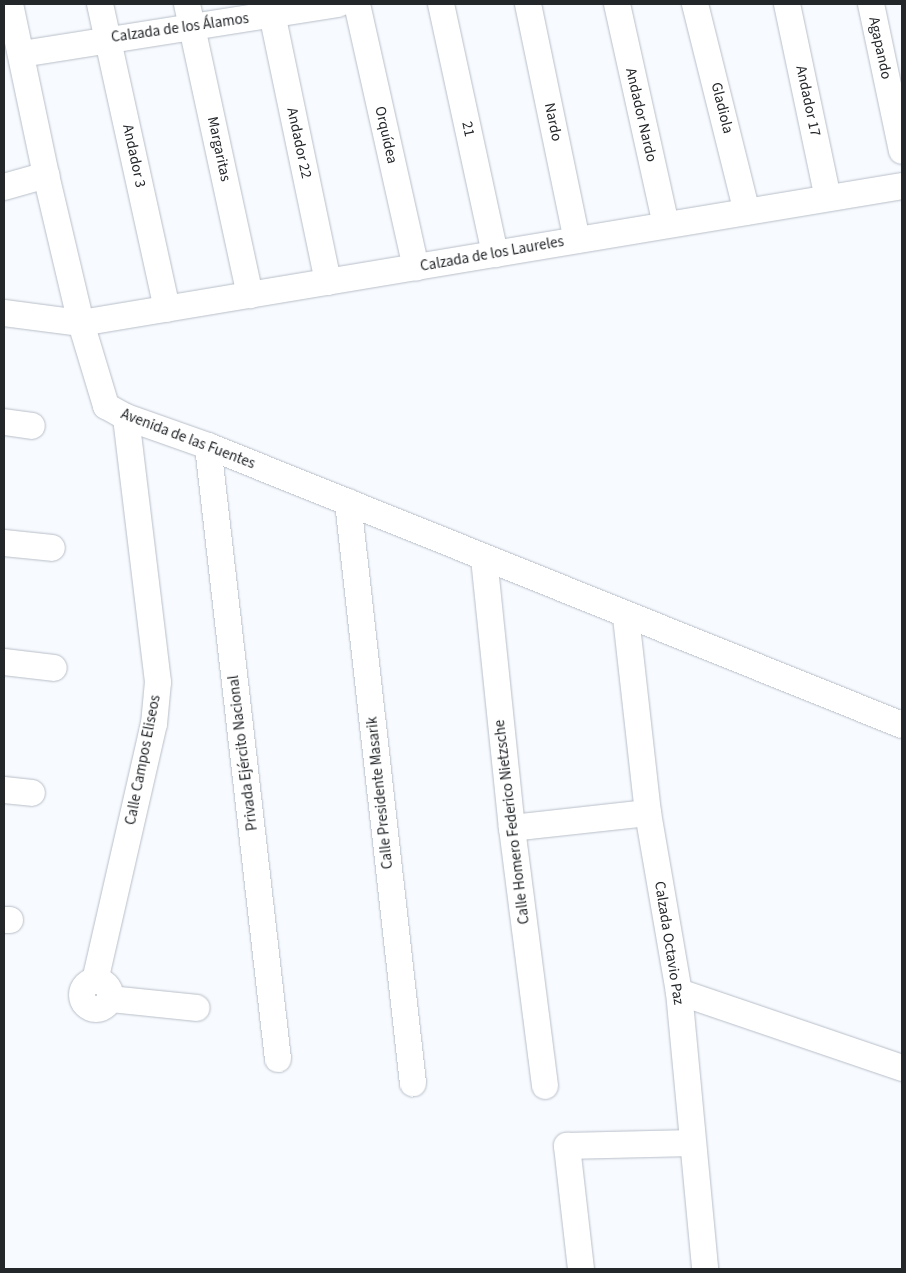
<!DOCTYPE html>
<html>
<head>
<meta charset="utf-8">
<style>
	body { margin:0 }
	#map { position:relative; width:906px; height:1273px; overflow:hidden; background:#f7fafe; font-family:"Source Sans 3",sans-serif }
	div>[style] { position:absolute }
	.roads { filter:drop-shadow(0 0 1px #b8bfc9) drop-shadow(0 0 1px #b8bfc9) }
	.minor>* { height:26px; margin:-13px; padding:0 13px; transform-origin:13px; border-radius:13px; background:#fff }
	.minor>.ring { margin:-13px; padding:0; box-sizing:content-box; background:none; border:26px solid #fff; border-radius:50% }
	span { translate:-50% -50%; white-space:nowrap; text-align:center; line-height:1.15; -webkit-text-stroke:4.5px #fff; paint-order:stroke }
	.street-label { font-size:15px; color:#24272a }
	.frame { position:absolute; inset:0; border:5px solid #24272a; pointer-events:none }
</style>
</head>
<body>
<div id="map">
	<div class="roads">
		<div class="minor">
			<i style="left:10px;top:4px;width:175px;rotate:78.1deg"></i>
			<i style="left:46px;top:175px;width:152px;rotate:76.7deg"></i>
			<i style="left:81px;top:323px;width:87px;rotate:73.2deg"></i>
			<i style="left:106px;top:406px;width:23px;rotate:29deg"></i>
			<i style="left:126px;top:417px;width:87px;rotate:19.5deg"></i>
			<i style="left:208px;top:446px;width:748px;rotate:21.9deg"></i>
			<i style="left:100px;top:4px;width:312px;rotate:77.6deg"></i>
			<i style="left:187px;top:4px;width:298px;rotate:77.8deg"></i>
			<i style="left:270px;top:4px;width:284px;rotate:78.2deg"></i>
			<i style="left:357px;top:4px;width:270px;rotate:77.4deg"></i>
			<i style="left:441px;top:4px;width:256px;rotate:77.8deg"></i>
			<i style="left:528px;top:4px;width:241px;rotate:78.3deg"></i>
			<i style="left:617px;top:4px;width:226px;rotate:77.5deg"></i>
			<i style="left:695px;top:4px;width:214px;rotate:76deg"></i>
			<i style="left:787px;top:4px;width:198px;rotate:78.1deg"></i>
			<i style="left:871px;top:4px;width:150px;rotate:78.1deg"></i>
			<i style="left:22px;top:54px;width:320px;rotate:-9deg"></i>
			<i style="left:4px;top:187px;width:44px;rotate:-15.9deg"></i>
			<i style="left:4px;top:313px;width:78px;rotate:7.4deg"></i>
			<i style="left:81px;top:323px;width:832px;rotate:-9.47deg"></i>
			<i style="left:4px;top:422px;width:28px;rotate:8deg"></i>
			<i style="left:208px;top:446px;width:617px;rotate:83.49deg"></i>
			<i style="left:348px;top:502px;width:585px;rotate:83.62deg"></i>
			<i style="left:4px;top:543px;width:48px;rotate:5.9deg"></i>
			<i style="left:484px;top:558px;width:271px;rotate:84.1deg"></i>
			<i style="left:512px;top:828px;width:260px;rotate:82.7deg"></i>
			<i style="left:626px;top:617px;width:197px;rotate:83.6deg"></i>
			<i style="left:648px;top:813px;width:182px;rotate:80.2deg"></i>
			<i style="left:679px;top:992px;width:278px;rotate:84.6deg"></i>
			<i style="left:4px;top:662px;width:50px;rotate:6.8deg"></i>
			<i style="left:4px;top:790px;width:28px;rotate:6deg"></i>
			<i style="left:512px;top:828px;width:137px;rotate:-6.3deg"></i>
			<i style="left:4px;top:920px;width:6px"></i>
			<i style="left:95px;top:981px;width:264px;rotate:-77.1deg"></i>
			<i style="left:154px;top:724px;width:42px;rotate:-84.6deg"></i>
			<i style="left:158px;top:682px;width:267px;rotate:-96.9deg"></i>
			<i class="ring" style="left:82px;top:981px;width:2px;height:2px"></i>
			<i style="left:679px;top:992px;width:236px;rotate:18.8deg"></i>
			<i style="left:110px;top:999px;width:87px;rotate:5.9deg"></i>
			<i style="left:581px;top:1269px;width:124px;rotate:-96.5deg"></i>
			<i style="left:567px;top:1146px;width:124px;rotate:-1.4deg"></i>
		</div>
	</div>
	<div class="street-label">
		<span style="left:180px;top:28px;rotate:-8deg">Calzada de los Álamos</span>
		<span style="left:880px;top:48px;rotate:78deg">Agapando</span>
		<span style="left:808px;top:101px;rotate:78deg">Andador 17</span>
		<span style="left:722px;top:108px;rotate:76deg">Gladiola</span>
		<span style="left:641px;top:115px;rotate:77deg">Andador Nardo</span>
		<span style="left:553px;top:122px;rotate:78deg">Nardo</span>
		<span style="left:468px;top:129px;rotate:78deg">21</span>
		<span style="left:386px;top:135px;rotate:77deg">Orquídea</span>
		<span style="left:299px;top:143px;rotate:78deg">Andador 22</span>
		<span style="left:219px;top:149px;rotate:78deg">Margaritas</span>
		<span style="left:134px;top:156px;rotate:78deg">Andador 3</span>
		<span style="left:492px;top:254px;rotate:-10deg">Calzada de los Laureles</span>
		<span style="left:188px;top:439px;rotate:21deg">Avenida de las Fuentes</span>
		<span style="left:243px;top:753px;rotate:-97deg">Privada Ejército Nacional</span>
		<span style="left:143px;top:760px;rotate:-79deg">Calle Campos Eliseos</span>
		<span style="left:380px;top:793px;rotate:-96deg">Calle Presidente Masarik</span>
		<span style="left:512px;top:822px;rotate:-97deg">Calle Homero Federico Nietzsche</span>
		<span style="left:669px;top:943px;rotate:81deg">Calzada Octavio Paz</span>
	</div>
	<div class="frame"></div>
</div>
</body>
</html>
